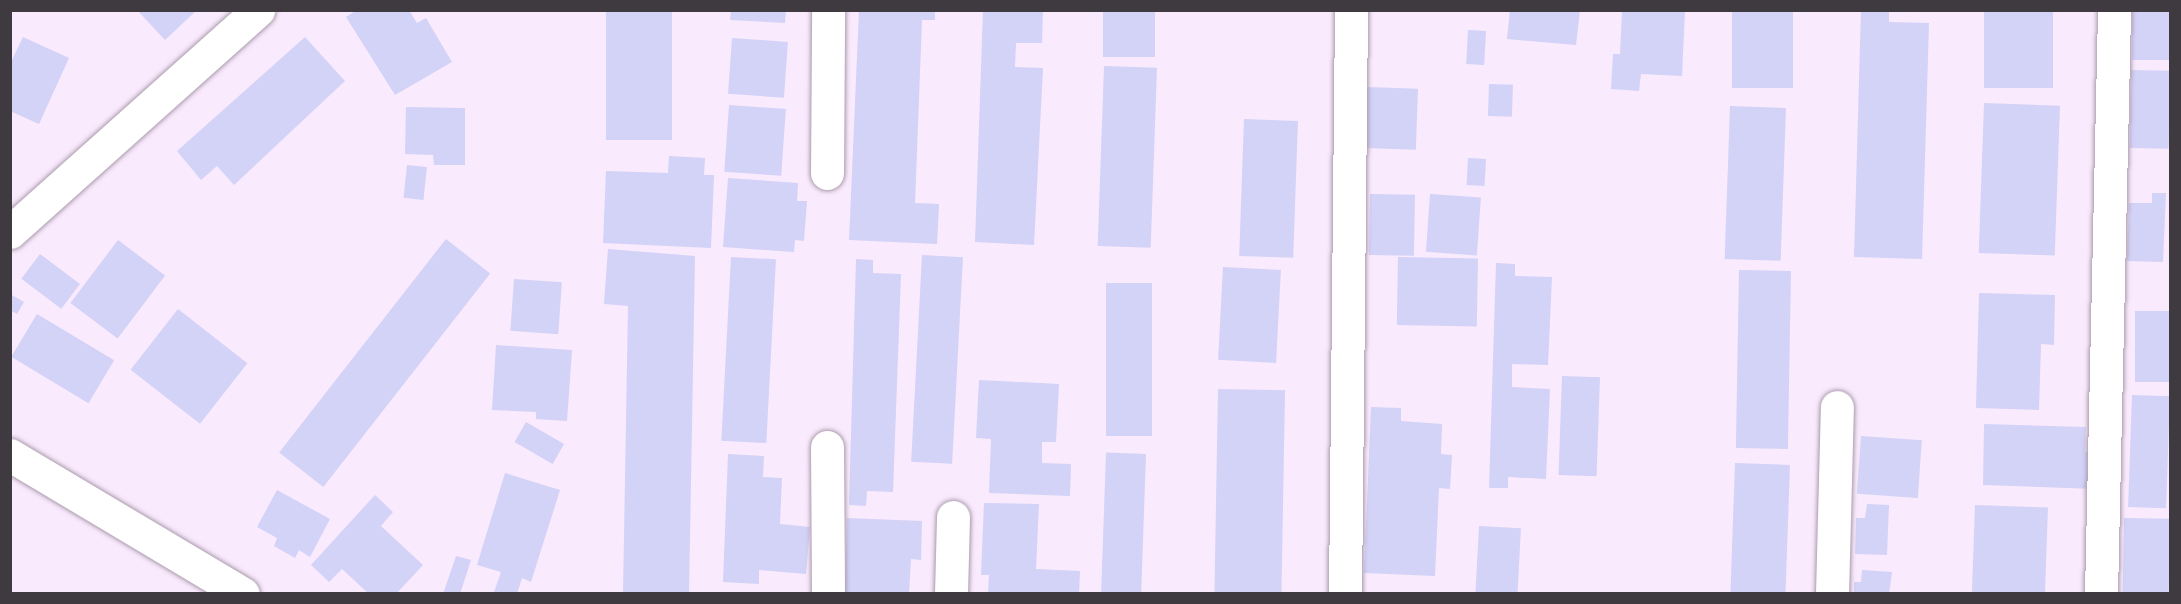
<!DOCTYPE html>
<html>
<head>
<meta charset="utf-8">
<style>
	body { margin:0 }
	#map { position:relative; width:2181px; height:604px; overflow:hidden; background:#faeafd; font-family:"Source Sans 3",sans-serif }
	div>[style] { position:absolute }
	.building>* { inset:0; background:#d3d2f7; transform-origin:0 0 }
	.roads { filter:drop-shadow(0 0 2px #aa9bad) drop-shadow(0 0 2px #aa9bad) }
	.minor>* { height:33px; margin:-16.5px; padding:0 16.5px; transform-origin:16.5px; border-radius:16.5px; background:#fff }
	span { translate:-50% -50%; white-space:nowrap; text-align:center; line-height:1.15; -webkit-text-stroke:4.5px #fff; paint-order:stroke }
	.frame { position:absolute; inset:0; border:12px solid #3f3940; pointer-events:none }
</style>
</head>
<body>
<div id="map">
	<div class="building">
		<i style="clip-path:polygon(137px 10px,197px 10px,165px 40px)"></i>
		<i style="clip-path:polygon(357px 10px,409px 10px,417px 23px,426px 18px,452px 62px,395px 95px,346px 17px)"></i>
		<i style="left:606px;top:10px;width:66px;height:130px"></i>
		<i style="clip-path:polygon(731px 10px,786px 10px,785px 23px,730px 20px)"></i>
		<i style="clip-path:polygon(859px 10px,935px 10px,935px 20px,922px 20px,915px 203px,939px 204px,937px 244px,849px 240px)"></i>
		<i style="clip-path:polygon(983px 10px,1043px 10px,1042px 43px,1016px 43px,1015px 67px,1043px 68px,1034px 245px,975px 242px)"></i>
		<i style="left:1103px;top:10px;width:52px;height:47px"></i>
		<i style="clip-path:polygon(1510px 10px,1580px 10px,1576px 45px,1507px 39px)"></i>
		<i style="clip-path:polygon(1622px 10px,1685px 10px,1682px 76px,1641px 74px,1639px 91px,1611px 89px,1613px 54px,1620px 54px)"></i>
		<i style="left:1732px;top:10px;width:61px;height:78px"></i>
		<i style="clip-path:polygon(1861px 10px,1889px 10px,1889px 22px,1929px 23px,1922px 259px,1854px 257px)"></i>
		<i style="left:1984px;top:10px;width:69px;height:78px"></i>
		<i style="left:2132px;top:10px;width:38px;height:50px"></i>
		<i style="left:1468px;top:30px;width:18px;height:34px;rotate:3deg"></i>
		<i style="clip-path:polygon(23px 37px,69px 58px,39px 124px,10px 111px,10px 64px)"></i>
		<i style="clip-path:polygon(305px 37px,345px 81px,234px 185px,217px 166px,201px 180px,177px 151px)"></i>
		<i style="left:732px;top:38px;width:56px;height:56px;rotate:4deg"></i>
		<i style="left:1104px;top:66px;width:53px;height:180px;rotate:2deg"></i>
		<i style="left:2131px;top:70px;width:39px;height:78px;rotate:1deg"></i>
		<i style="left:1489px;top:84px;width:24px;height:32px;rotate:2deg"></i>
		<i style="left:1367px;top:87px;width:51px;height:61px;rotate:2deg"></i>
		<i style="left:1984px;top:103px;width:76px;height:150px;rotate:2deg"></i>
		<i style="left:729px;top:105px;width:57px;height:67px;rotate:4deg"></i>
		<i style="left:1730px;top:106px;width:56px;height:153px;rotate:2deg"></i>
		<i style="clip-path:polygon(406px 107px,465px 108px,465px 165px,434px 165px,433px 155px,405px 154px)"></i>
		<i style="left:1244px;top:119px;width:54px;height:137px;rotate:2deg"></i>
		<i style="clip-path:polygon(669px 156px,705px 158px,704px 175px,714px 175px,711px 248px,603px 243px,606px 171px,668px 173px)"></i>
		<i style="left:1468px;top:158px;width:18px;height:27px;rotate:3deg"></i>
		<i style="left:407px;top:165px;width:20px;height:33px;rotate:6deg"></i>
		<i style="clip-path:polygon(728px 178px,798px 183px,797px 201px,807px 201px,804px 241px,795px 240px,794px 252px,723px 247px)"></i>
		<i style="clip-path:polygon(2152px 193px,2166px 193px,2163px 262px,2127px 261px,2129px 203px,2152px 203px)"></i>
		<i style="left:1370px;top:194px;width:45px;height:61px;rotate:1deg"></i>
		<i style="left:1430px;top:194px;width:51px;height:58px;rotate:4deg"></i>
		<i style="left:446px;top:239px;width:56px;height:271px;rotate:38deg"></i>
		<i style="left:118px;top:240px;width:59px;height:79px;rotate:37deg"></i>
		<i style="clip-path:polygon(608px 249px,695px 256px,689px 594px,623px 594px,628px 306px,604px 304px)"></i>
		<i style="left:40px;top:254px;width:50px;height:31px;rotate:37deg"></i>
		<i style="left:922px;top:255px;width:41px;height:207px;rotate:3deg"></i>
		<i style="left:731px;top:257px;width:45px;height:184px;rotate:3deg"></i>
		<i style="left:1398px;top:257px;width:80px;height:68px;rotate:1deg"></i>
		<i style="clip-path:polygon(856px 259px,873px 260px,873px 273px,901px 274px,893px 492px,867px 491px,866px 506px,849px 505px)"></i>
		<i style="clip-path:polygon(1496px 263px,1515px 264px,1515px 276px,1552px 277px,1548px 365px,1512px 364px,1512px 387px,1550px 389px,1546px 479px,1508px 477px,1508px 488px,1489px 488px)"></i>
		<i style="left:1223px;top:267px;width:58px;height:93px;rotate:3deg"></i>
		<i style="left:1739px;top:270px;width:52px;height:178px;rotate:1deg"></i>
		<i style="left:514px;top:279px;width:48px;height:52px;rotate:4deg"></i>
		<i style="left:1106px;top:283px;width:46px;height:153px"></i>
		<i style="clip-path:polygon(1979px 293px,2055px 295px,2054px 345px,2041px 344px,2039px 410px,1976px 408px)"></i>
		<i style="clip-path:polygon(10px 294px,24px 302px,17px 314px,10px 310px)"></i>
		<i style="left:178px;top:309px;width:88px;height:77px;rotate:38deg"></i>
		<i style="left:2135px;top:311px;width:35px;height:71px"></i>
		<i style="left:37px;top:314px;width:90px;height:50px;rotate:31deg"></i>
		<i style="clip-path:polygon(496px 345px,572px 350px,567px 421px,536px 419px,536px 412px,492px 410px)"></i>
		<i style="left:1562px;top:376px;width:38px;height:99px;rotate:2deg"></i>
		<i style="clip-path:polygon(979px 380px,1059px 384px,1056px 442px,1042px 442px,1042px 463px,1071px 464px,1070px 496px,989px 493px,991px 439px,976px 438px)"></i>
		<i style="left:1218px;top:389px;width:67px;height:205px;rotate:1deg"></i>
		<i style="left:2132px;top:395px;width:38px;height:112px;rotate:2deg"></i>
		<i style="clip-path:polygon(1371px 407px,1401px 408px,1401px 421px,1442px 424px,1441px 454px,1452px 455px,1450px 489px,1439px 488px,1435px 576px,1364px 573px)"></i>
		<i style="left:526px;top:422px;width:44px;height:23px;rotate:30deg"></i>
		<i style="clip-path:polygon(1984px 424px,2086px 427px,2085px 452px,2096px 453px,2095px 489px,1983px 485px)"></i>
		<i style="left:1861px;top:436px;width:61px;height:58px;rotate:4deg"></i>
		<i style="clip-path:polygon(728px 454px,764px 456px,763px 477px,782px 478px,780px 524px,810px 527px,806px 574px,759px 570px,759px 584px,723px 582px)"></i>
		<i style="left:1146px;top:454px;width:140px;height:40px;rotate:92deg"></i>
		<i style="left:1735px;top:463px;width:55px;height:131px;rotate:2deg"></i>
		<i style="clip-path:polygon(505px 473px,560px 490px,531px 582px,522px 578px,517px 594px,494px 592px,501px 572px,477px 565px)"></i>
		<i style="clip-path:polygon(277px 490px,330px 519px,310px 557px,299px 550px,295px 558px,274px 546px,277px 538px,257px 527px)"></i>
		<i style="clip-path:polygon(375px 495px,393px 512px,381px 526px,423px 565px,396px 594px,369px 594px,342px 569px,329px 582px,311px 565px)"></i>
		<i style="clip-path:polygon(984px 503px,1039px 504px,1036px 569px,1080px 571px,1079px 594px,988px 594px,989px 575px,981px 575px)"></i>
		<i style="clip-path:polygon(1867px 504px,1889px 505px,1887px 555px,1855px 554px,1856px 518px,1865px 518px)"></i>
		<i style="left:1975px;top:505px;width:73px;height:89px;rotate:2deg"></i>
		<i style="clip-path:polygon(847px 518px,922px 521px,921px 560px,911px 559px,909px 594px,845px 594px)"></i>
		<i style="left:2124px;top:518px;width:46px;height:76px;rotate:1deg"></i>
		<i style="left:1479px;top:526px;width:42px;height:68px;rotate:3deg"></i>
		<i style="clip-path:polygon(456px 556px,471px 560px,460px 594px,443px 594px)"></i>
		<i style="clip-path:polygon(1862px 570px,1892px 572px,1889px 594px,1854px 594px,1854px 582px,1861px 582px)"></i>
	</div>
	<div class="roads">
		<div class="minor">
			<i style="left:827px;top:173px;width:163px;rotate:-89.6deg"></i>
			<i style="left:10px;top:232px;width:333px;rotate:-41.8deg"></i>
			<i style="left:827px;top:447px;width:147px;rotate:89.6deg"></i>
			<i style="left:10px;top:455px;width:271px;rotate:30.8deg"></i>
			<i style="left:951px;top:594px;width:77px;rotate:-88.5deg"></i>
			<i style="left:1345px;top:594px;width:584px;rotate:-89.41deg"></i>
			<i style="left:1832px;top:594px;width:187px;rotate:-88.5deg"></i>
			<i style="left:2101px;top:594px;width:584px;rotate:-88.72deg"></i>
		</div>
	</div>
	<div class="frame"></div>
</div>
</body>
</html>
